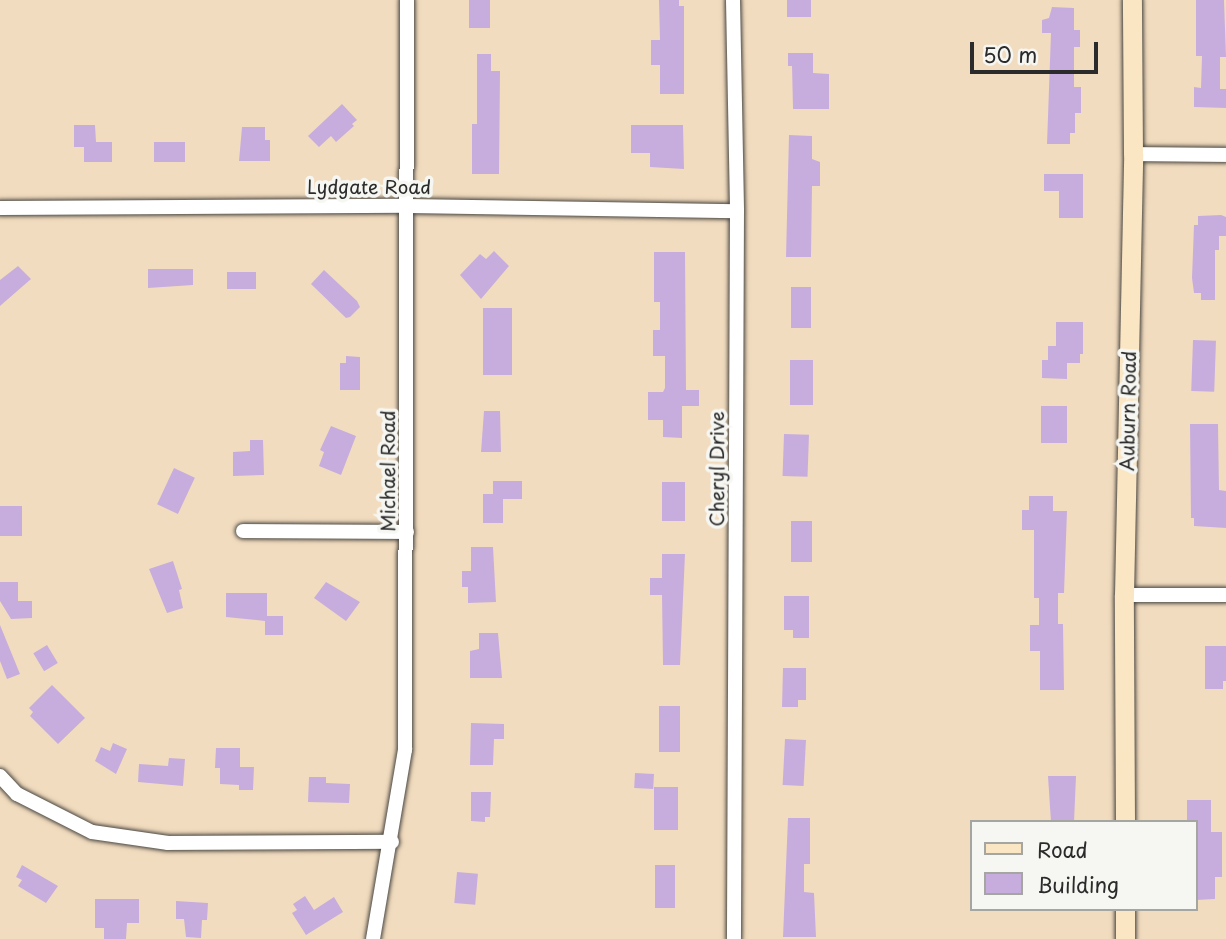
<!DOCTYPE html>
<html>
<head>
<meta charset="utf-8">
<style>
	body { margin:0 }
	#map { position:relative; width:1226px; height:939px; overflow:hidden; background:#f2dcbf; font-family:"Playpen Sans",sans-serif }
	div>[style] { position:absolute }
	.building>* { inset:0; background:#c7addd; transform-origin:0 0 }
	.roads { filter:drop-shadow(0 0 2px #494641) drop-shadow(0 0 2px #494641) }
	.street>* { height:14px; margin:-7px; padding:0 7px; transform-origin:7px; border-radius:7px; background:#fff }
	.secondary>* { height:19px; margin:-9.5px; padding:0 9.5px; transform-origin:9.5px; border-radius:9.5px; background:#fbe6c4 }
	span { translate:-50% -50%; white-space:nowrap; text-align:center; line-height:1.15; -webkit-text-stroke:7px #f6f6f2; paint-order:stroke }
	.street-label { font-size:19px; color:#2b2b2b }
	.legend { position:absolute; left:970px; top:820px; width:228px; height:91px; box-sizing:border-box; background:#f6f6f2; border:2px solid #a5a5a2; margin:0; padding:9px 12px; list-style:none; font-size:21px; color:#2b2b2b }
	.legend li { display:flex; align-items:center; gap:14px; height:35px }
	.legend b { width:35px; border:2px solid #a5a5a2 }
	.scale { position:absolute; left:970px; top:42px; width:128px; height:32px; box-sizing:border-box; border:4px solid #2b2b2b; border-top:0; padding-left:9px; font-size:21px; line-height:24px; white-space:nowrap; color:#2b2b2b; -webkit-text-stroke:5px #f6f6f2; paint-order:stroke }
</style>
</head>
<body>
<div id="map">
	<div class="building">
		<i style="left:469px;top:0;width:21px;height:28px"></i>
		<i style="clip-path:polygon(659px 0,679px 0,679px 6px,684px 6px,684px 94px,660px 94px,660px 65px,651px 65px,651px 40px,660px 40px)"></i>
		<i style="left:787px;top:0;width:24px;height:17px"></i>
		<i style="clip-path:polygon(1196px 0,1224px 0,1226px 57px,1220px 57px,1220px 89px,1226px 89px,1226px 108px,1194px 107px,1194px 87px,1201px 88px,1202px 56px,1196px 56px)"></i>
		<i style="clip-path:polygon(1052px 7px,1074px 8px,1074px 30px,1080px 30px,1080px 47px,1074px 47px,1074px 87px,1081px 87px,1081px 113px,1075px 113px,1075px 133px,1070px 133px,1070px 144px,1047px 144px,1051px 33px,1042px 33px,1042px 20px,1049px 18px)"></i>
		<i style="clip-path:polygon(788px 53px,813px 53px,813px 73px,829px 74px,829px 109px,793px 109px,792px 66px,788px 66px)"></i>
		<i style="clip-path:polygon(477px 54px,491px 54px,491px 71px,500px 71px,499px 174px,472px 174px,472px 124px,477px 124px)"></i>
		<i style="clip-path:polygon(342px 104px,357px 120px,352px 124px,354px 126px,336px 142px,331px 136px,319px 147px,308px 136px)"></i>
		<i style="clip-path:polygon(74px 125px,95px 125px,96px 142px,112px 142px,112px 162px,84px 162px,84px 147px,74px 147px)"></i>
		<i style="clip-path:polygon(631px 125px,683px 125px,684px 169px,650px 167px,650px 153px,631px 153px)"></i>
		<i style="clip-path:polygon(242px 127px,265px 127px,265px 140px,270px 140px,270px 161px,239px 161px)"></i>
		<i style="clip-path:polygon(789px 135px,812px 136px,812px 159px,820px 162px,820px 186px,812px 186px,811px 257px,786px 257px)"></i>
		<i style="left:154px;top:142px;width:31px;height:20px"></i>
		<i style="clip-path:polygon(1044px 174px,1083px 174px,1083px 218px,1059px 218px,1059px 191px,1044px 191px)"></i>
		<i style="clip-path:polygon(1221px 215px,1226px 217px,1226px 236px,1219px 236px,1219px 250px,1215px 250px,1215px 300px,1201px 300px,1201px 293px,1194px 293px,1192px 278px,1194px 225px,1198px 225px,1198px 216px)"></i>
		<i style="clip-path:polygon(494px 251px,509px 266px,481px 299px,460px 275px,480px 254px,486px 259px)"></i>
		<i style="clip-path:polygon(654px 252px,685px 252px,686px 390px,699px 390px,699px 406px,682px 406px,682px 438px,663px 437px,663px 420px,648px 420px,648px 392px,663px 392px,665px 388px,665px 356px,653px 356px,653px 330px,660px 330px,660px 302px,654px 302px)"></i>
		<i style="clip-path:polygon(18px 266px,31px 279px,0 306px,0 280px)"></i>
		<i style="clip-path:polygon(148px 269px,193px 269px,193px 285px,148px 288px)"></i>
		<i style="clip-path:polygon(324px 270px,357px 301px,360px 307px,350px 317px,346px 318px,311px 284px)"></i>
		<i style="left:227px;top:272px;width:29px;height:17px"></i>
		<i style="left:791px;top:287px;width:20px;height:41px"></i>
		<i style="left:483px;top:308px;width:29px;height:67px"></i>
		<i style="clip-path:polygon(1056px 322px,1083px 322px,1083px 354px,1080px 354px,1080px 363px,1067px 363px,1067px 379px,1042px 378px,1042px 360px,1048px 360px,1048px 346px,1056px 346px)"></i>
		<i style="left:1193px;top:340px;width:23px;height:51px;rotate:2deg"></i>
		<i style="clip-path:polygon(346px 356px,360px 357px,360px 390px,340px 390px,340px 363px,346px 363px)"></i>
		<i style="left:790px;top:360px;width:23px;height:45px"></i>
		<i style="left:1041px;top:406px;width:26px;height:37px"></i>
		<i style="clip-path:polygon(484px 411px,500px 411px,501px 452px,481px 452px)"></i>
		<i style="clip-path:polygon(1190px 424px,1218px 424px,1219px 490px,1226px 491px,1226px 528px,1194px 526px,1194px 518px,1191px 518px)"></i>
		<i style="clip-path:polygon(331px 426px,356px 436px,341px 475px,319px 466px,324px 452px,320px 450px)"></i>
		<i style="left:784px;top:434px;width:25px;height:42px;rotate:2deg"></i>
		<i style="clip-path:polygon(250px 440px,263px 440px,264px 475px,233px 476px,233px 452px,250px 451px)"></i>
		<i style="left:174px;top:468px;width:23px;height:40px;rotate:25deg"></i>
		<i style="clip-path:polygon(493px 481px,522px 481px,522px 499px,503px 499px,503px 523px,483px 523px,483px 494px,493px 494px)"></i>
		<i style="left:662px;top:482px;width:23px;height:39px"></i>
		<i style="clip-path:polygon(1029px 496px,1053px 496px,1053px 511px,1067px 511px,1064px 593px,1058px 593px,1058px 624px,1063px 624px,1064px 690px,1040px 690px,1040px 651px,1030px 651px,1030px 625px,1039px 625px,1039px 598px,1034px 598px,1034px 530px,1022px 530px,1022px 510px,1029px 510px)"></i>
		<i style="left:0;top:506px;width:22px;height:30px"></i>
		<i style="left:791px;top:521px;width:21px;height:41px"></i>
		<i style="clip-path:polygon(471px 547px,493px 547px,496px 602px,468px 603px,468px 587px,462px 587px,462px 571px,471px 571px)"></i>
		<i style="clip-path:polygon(662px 554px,685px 554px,680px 665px,663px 665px,662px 595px,650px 595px,650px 578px,662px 578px)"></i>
		<i style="clip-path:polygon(173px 561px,182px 589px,179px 590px,183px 608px,167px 613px,149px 569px)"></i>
		<i style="clip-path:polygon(0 582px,18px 582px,18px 601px,32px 601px,32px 618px,11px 619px,0 601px)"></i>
		<i style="clip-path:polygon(326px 582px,360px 602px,346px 621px,314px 598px)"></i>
		<i style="clip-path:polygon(226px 593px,267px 593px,267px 616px,283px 616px,283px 635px,265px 635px,265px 621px,226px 617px)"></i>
		<i style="clip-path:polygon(784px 596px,809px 596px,809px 638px,793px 638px,793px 630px,784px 630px)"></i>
		<i style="clip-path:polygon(0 625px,20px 674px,7px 679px,0 661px)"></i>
		<i style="clip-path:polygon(479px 633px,498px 633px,502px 678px,470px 678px,470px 651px,479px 649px)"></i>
		<i style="left:47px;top:645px;width:21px;height:16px;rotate:59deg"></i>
		<i style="clip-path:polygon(1205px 646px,1226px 646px,1226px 681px,1223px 681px,1223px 689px,1205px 689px)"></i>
		<i style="clip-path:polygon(783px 668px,806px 668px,806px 700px,798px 700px,798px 707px,782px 707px)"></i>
		<i style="clip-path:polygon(52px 685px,85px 718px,58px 744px,30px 716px,33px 712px,29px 708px)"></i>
		<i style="left:659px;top:706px;width:21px;height:46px"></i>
		<i style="clip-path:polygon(471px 723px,504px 724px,504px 739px,494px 739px,493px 765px,470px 765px)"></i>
		<i style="left:785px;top:739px;width:21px;height:46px;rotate:3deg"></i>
		<i style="clip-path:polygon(113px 743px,127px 749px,116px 774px,95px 761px,101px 747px,110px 751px)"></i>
		<i style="clip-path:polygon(216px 748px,240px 748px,240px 767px,254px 767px,253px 790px,239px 790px,239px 785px,220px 784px,220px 768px,215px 768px)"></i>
		<i style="clip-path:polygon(169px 758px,185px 759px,183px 786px,138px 782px,139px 764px,168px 766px)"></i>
		<i style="left:635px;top:773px;width:19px;height:15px;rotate:3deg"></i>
		<i style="clip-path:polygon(1048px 776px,1076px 776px,1074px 822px,1051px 822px)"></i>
		<i style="clip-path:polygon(309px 777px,326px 777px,326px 783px,350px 784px,349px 803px,308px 802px)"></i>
		<i style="left:654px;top:787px;width:24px;height:43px"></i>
		<i style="clip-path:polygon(471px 792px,491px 792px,490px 817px,485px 817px,485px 822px,471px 821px)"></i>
		<i style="clip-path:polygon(1187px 800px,1211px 800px,1211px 832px,1222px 832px,1222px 877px,1215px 877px,1215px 899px,1196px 900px,1196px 822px,1187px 822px)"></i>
		<i style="clip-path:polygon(788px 818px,810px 818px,810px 864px,804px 864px,804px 892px,814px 893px,816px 937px,783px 937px)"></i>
		<i style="clip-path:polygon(22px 865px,58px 886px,46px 903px,18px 886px,22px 880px,16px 877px)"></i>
		<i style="left:655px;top:865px;width:20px;height:43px"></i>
		<i style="left:457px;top:872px;width:21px;height:31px;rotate:5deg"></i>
		<i style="clip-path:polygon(305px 896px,314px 910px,334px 897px,343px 912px,306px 935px,292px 913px,297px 910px,293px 904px)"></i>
		<i style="clip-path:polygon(95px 899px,139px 899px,139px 923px,127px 923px,126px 939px,104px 939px,104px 928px,95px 928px)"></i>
		<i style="clip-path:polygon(176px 901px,208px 903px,207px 920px,202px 920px,201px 938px,186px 937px,184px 919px,176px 919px)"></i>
	</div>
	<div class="roads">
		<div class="street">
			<i style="left:733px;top:0;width:211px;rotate:88.9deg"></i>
			<i style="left:737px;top:211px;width:728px;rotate:90.24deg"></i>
			<i style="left:1133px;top:154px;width:93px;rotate:0.6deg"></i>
			<i style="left:0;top:208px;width:408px;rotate:-0.3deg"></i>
			<i style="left:408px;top:206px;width:329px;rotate:0.9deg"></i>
			<i style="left:243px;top:531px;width:164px;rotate:0.3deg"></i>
			<i style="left:1124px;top:595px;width:102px"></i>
			<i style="left:0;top:776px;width:25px;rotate:47deg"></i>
			<i style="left:17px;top:794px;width:84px;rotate:26.9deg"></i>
			<i style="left:92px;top:832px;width:77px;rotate:8.2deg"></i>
			<i style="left:168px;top:843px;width:224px;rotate:-0.3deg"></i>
			<i style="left:373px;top:939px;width:192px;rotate:-80.4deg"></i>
			<i style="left:405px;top:750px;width:750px;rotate:-89.85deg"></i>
		</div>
		<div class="secondary">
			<i style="left:1125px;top:822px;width:227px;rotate:-90.3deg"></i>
			<i style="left:1124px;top:595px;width:441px;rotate:-88.8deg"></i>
			<i style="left:1133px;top:154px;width:154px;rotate:-90.4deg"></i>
			<i style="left:1125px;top:909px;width:30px;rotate:90deg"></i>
		</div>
	</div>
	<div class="street-label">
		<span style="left:369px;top:187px">Lydgate Road</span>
		<span style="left:1128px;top:411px;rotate:-89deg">Auburn Road</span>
		<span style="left:717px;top:469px;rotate:-90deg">Cheryl Drive</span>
		<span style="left:388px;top:471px;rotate:-90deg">Michael Road</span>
	</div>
	<ul class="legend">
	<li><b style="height:9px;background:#fbe6c4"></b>Road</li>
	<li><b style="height:19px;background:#c7addd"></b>Building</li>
	</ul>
	<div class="scale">50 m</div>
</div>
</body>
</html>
